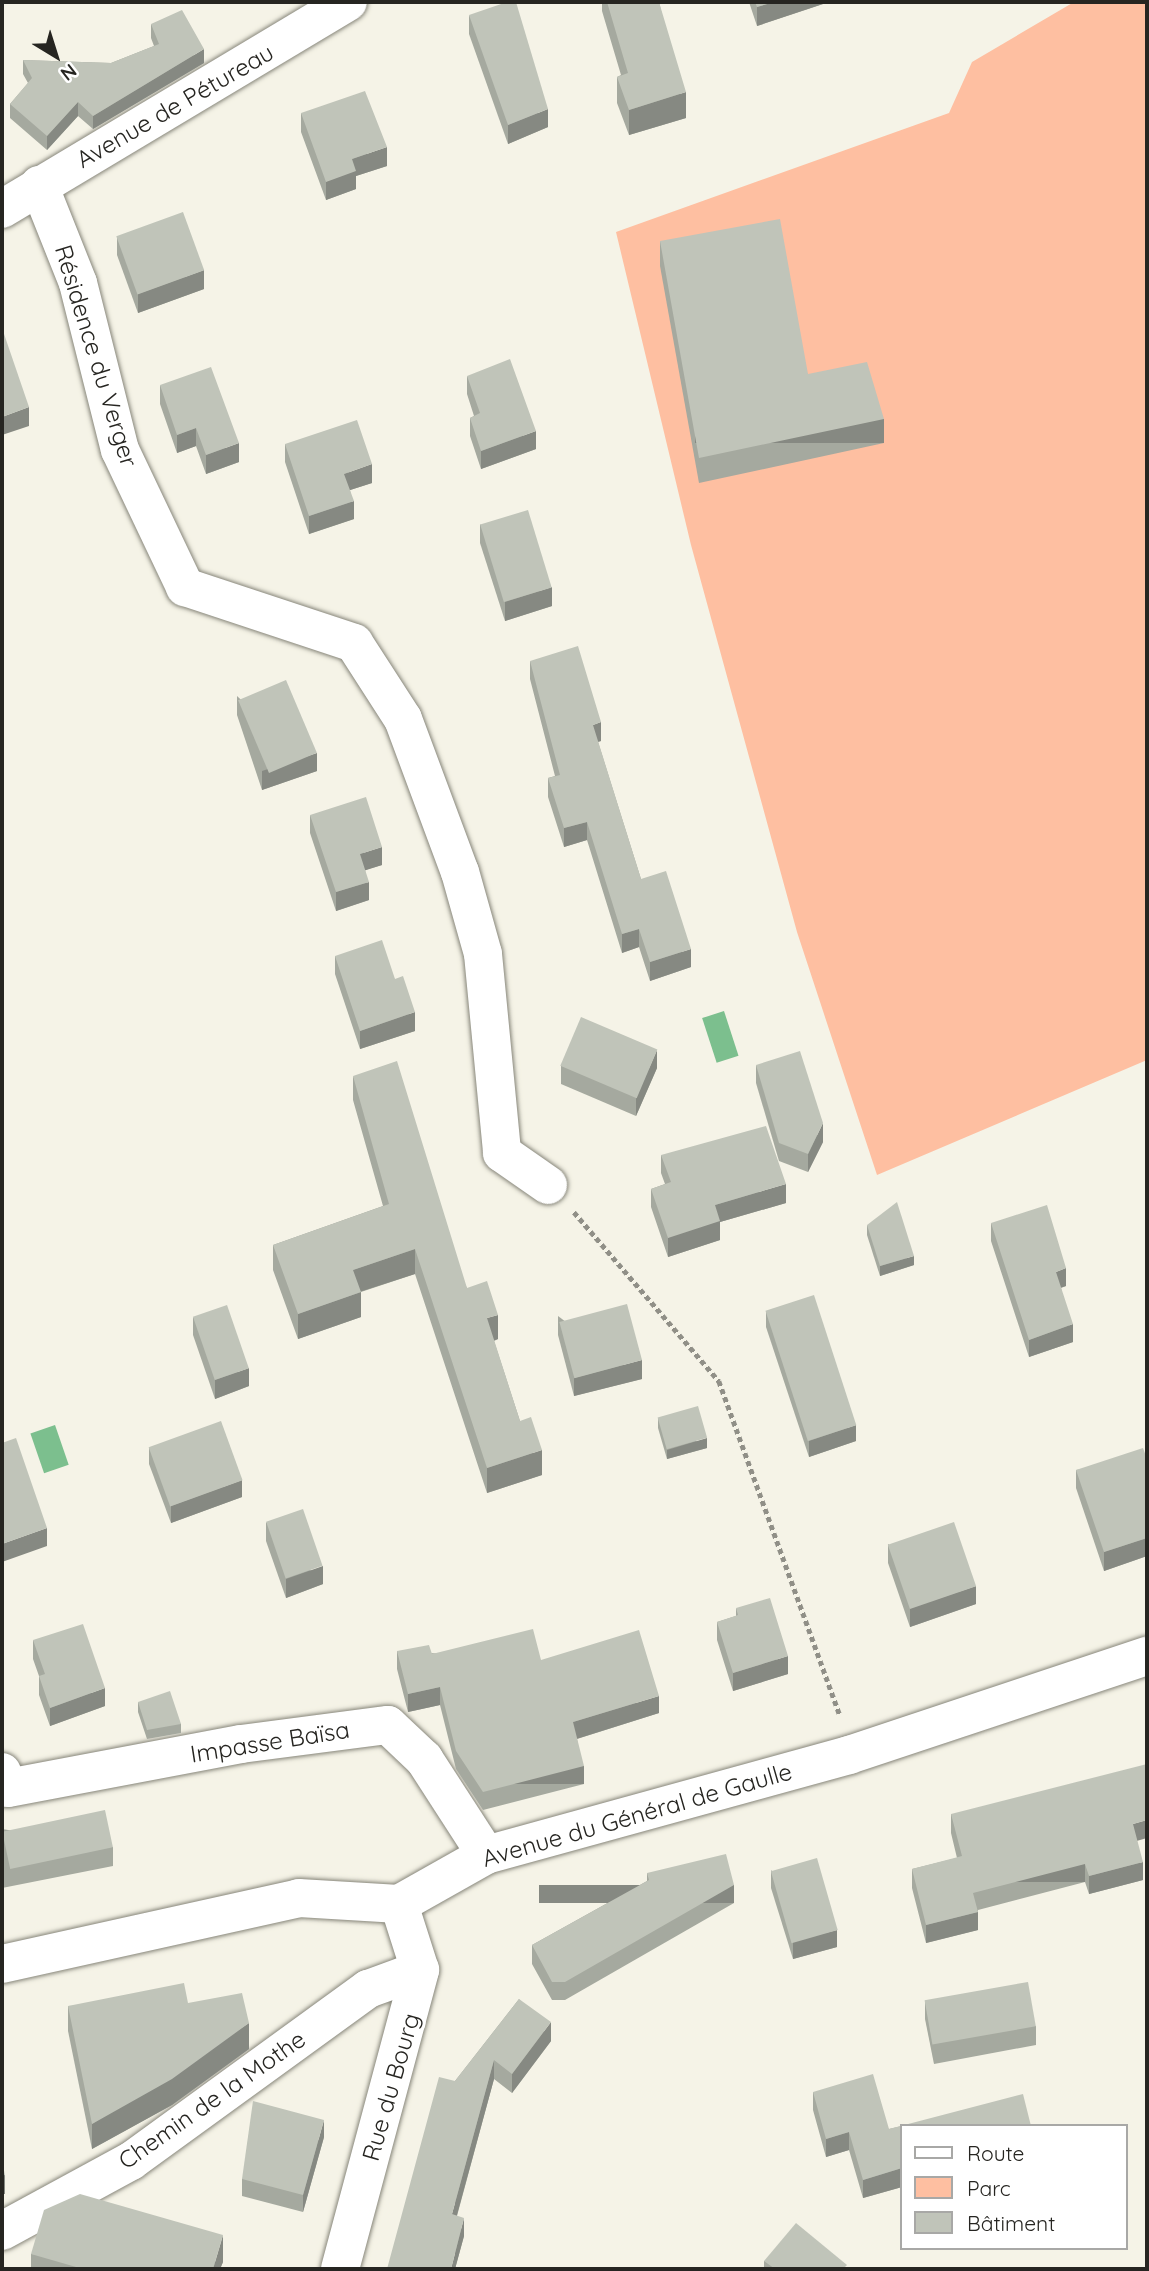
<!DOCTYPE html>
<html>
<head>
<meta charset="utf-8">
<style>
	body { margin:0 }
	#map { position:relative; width:1149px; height:2271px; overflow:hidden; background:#f5f3e7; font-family:Quicksand,sans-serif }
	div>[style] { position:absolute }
	.green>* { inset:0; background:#febfa1 }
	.water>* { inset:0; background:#7cbf8e; transform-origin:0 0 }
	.path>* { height:4.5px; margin-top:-2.25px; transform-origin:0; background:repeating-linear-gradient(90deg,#908f87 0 5px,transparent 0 8.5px) }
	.roads { filter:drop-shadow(0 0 2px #87867a) drop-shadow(0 0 2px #87867a) }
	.minor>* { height:38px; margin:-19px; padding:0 19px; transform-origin:19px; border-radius:19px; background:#fff }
	.tertiary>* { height:38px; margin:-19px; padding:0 19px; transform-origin:19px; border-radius:19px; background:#fff }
	.secondary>* { height:38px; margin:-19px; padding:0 19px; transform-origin:19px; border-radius:19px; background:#fff }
	.wall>* { inset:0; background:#a5a99f }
	.shaded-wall>* { inset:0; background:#868982; transform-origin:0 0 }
	.building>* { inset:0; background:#c0c4b9; transform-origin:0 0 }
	span { translate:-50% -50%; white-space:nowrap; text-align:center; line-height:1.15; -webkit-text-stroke:6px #fff; paint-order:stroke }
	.street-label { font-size:24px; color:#262521 }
	.frame { position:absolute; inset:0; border:4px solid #262521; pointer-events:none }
	.legend { position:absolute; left:900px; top:2124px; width:228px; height:126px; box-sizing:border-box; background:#fff; border:2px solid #a8a8a6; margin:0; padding:9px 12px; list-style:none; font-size:21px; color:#262521 }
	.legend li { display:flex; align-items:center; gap:14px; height:35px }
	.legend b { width:35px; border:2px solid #a8a8a6 }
	.north { position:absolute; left:21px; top:21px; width:70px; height:70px; -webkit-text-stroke:5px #fff; paint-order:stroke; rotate:142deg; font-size:19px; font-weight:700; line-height:28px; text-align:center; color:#262521 }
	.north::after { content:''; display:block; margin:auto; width:24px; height:32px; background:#262521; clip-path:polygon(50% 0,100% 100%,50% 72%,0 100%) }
</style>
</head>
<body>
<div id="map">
	<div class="green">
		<i style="clip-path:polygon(1074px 2px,1147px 2px,1147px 1060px,877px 1175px,797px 932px,691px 545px,616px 232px,949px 113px,972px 62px)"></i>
	</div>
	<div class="water">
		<i style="left:724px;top:1011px;width:47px;height:23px;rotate:72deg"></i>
		<i style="left:55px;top:1425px;width:42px;height:26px;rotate:71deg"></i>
	</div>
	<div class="path">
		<i style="left:574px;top:1212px;width:223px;rotate:49.4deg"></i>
		<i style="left:719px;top:1381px;width:356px;rotate:70.1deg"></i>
	</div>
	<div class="roads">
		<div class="minor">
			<i style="left:39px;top:185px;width:105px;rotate:68.3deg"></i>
			<i style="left:78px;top:283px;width:172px;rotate:75.9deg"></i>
			<i style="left:120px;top:450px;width:152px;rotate:64.6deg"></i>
			<i style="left:185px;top:587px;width:178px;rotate:18.3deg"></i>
			<i style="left:354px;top:643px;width:90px;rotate:57.2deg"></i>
			<i style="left:403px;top:719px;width:163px;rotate:69.6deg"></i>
			<i style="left:460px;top:872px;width:85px;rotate:74.3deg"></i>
			<i style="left:483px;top:954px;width:200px;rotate:84.5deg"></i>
			<i style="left:502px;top:1153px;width:56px;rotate:34.8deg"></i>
			<i style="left:2px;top:209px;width:403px;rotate:-30.9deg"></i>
			<i style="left:2px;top:1772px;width:17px;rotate:69deg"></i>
			<i style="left:8px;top:1788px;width:237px;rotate:-10.7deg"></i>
			<i style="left:241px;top:1744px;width:148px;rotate:-7.4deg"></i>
			<i style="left:388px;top:1725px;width:50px;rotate:43.4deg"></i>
			<i style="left:424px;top:1759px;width:114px;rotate:57.1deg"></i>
			<i style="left:2px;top:2231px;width:147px;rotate:-28.5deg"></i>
			<i style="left:131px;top:2161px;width:293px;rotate:-36deg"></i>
			<i style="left:368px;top:1989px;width:55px;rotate:-20.1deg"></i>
		</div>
		<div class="tertiary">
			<i style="left:340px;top:2269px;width:310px;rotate:-75deg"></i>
			<i style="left:420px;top:1970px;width:69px;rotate:-107.7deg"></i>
		</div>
		<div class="secondary">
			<i style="left:2px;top:1964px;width:304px;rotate:-12.5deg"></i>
			<i style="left:299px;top:1898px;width:100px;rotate:3.4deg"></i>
			<i style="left:399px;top:1904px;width:100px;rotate:-29.4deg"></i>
			<i style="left:486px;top:1855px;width:377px;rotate:-15.4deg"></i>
			<i style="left:849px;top:1755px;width:314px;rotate:-18.4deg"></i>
		</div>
	</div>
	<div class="wall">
		<i style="clip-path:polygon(602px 2px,659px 2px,686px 118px,629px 135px,617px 103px,617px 77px,621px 75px,602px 11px)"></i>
		<i style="clip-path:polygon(749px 2px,829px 2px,757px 26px)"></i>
		<i style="clip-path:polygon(469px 15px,548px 127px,508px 144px,469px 34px)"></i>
		<i style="clip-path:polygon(151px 24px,204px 63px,93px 129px,78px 116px,47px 150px,10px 118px,10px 104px,28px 83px,23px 74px,23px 60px,111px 63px,154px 46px,151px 38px)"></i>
		<i style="clip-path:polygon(301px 113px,387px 166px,356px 176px,356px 189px,326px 200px,301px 132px)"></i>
		<i style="clip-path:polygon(117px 237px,204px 289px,138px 313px,117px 255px)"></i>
		<i style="clip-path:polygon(660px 241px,808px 374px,884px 443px,699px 483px,660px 266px)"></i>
		<i style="clip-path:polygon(467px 376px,536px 449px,481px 469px,470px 436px,470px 418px,474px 416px,467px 394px)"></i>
		<i style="clip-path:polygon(160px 385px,239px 462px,206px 474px,196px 446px,177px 453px,160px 404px)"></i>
		<i style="clip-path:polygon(285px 444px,372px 483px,350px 490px,354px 519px,309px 534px,285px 462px)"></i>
		<i style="clip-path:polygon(480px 524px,552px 606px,505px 621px,480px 543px)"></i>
		<i style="clip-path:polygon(530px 661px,601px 741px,598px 742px,641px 879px,691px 967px,650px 981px,639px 947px,622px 953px,587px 840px,564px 847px,548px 797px,548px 778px,555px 776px,530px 679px)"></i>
		<i style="clip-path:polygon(237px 696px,317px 771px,262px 790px,237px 715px)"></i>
		<i style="clip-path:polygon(310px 815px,382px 865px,365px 870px,369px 900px,336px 911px,310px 833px)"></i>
		<i style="clip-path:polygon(335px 956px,395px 979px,415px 1031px,360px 1049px,335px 974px)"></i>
		<i style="clip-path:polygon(756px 1065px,823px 1142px,808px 1172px,779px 1161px,756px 1083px)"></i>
		<i style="clip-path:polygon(561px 1066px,657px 1068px,636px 1116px,561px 1084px)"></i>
		<i style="clip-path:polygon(353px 1076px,467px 1288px,498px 1339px,494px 1341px,520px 1421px,542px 1475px,487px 1493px,415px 1274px,361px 1292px,361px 1317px,298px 1339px,273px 1270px,273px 1245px,383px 1206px,353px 1100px)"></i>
		<i style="clip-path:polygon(661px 1155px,786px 1203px,720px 1222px,720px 1240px,668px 1257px,651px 1207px,651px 1189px,665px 1184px,661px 1173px)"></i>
		<i style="clip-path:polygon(991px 1223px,1066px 1286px,1061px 1288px,1073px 1342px,1029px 1357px,991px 1241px)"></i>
		<i style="clip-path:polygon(867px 1225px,914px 1265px,880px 1276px,867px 1235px)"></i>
		<i style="clip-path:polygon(766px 1311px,856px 1441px,809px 1457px,766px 1327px)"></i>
		<i style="clip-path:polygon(558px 1316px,642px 1379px,574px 1396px,558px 1335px)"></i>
		<i style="clip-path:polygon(193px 1317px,249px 1386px,215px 1399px,193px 1335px)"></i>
		<i style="clip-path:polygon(658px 1418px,707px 1448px,667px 1459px,658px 1428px)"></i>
		<i style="clip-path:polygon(149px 1447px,242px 1497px,171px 1523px,149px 1464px)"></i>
		<i style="clip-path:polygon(1147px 1459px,1147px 1556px,1104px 1571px,1076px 1488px,1076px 1470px)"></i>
		<i style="clip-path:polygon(266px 1522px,323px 1584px,286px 1598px,266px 1541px)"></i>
		<i style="clip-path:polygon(888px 1544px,976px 1604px,910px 1627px,888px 1563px)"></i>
		<i style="clip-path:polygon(736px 1608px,788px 1674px,733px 1691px,717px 1640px,717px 1622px,736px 1616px)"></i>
		<i style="clip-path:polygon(33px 1640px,105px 1706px,50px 1726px,39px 1695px,39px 1676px,33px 1659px)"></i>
		<i style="clip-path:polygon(397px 1651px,541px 1660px,659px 1713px,577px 1739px,584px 1784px,483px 1810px,456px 1769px,440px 1705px,408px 1712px,397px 1669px)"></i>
		<i style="clip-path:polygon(138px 1702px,181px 1724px,181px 1733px,147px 1739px,138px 1712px)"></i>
		<i style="clip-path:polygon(951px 1814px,1137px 1841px,1143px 1880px,1089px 1894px,1085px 1882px,978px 1910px,978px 1930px,926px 1943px,912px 1888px,912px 1869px,957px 1858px,951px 1833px)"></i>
		<i style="clip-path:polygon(2px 1829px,113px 1847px,113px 1866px,2px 1888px)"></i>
		<i style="clip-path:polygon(771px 1870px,837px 1947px,793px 1959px,771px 1888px)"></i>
		<i style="clip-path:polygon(647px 1873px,734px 1903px,565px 2000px,552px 2000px,532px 1964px,532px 1945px,647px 1881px)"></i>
		<i style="clip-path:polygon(519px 1999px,551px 2041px,512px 2093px,494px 2079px,457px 2216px,464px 2236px,455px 2269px,455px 2081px)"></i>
		<i style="clip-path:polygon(925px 2001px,1036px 2026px,1036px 2045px,934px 2064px,925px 2019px)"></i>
		<i style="clip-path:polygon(188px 2003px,249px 2049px,172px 2105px,92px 2149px,68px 2031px,68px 2006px)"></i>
		<i style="clip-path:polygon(813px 2092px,889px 2129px,902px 2126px,902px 2187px,863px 2198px,849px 2150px,826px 2157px,813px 2110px)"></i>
		<i style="clip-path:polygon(324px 2137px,303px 2212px,242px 2196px,242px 2179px)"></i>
		<i style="clip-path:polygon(31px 2254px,223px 2262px,220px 2269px,31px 2269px)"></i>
		<i style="clip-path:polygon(764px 2261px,847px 2269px,764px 2269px)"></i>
	</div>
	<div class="shaded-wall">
		<i style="clip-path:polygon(774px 2px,829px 2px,757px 26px,757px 7px)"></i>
		<i style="clip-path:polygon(204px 49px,204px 63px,93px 129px,93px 116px)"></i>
		<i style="clip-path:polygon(686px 92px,686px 118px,629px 135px,629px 110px)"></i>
		<i style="clip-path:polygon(78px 102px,78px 116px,47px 150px,47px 136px)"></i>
		<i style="clip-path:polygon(548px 109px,548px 127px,508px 144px,508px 125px)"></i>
		<i style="clip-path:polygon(387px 147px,387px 166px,356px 176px,356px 189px,326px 200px,326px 182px,352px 159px)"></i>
		<i style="clip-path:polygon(204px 270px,204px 289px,138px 313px,138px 294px)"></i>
		<i style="clip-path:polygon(29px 407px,29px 426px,2px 435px,2px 417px)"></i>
		<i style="left:884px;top:419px;width:24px;height:189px;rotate:90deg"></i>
		<i style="clip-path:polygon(196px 428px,196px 446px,177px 453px,177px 435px)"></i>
		<i style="clip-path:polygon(536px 431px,536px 449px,481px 469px,481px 451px)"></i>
		<i style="clip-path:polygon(239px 443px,239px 462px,206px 474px,206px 455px)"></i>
		<i style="clip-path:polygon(372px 464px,372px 483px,344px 492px,344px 474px)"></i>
		<i style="clip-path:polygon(354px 501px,354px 519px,309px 534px,309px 516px)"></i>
		<i style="clip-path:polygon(552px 587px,552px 606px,505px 621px,505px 602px)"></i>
		<i style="clip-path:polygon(601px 722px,601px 741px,593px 743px,593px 725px)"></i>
		<i style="clip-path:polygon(317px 753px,317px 771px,262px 790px,262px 771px)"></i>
		<i style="clip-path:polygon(587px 822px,587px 840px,564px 847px,564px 828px)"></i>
		<i style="clip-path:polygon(382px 847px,382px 865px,360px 872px,360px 854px)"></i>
		<i style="clip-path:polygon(369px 882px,369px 900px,336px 911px,336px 892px)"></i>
		<i style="clip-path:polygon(639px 929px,639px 947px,622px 953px,622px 934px)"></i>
		<i style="clip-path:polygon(691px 949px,691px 967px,650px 981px,650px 962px)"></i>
		<i style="clip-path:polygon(415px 1012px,415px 1031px,360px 1049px,360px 1031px)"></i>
		<i style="clip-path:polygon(657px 1050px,657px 1068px,636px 1116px,636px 1098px)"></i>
		<i style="clip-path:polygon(823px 1123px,823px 1142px,808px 1172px,808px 1154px)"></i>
		<i style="clip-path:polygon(786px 1184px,786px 1203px,720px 1222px,720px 1240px,668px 1257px,668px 1238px,715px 1205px)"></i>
		<i style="clip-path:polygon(415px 1249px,415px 1274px,353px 1294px,353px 1270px)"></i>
		<i style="clip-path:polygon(914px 1256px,914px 1265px,880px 1276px,880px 1266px)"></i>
		<i style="clip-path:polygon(1066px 1268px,1066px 1286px,1056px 1289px,1056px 1272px)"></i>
		<i style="clip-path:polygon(361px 1292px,361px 1317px,298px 1339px,298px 1314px)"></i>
		<i style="clip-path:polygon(498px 1315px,498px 1339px,487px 1343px,487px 1318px)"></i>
		<i style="clip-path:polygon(1073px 1324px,1073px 1342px,1029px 1357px,1029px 1340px)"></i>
		<i style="clip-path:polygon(642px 1360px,642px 1379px,574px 1396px,574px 1378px)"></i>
		<i style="clip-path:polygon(249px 1368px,249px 1386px,215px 1399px,215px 1380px)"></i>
		<i style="clip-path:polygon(856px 1425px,856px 1441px,809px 1457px,809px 1441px)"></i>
		<i style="clip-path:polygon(707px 1438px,707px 1448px,667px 1459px,667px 1450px)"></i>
		<i style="clip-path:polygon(542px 1450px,542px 1475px,487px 1493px,487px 1468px)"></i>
		<i style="clip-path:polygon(242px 1480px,242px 1497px,171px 1523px,171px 1506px)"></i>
		<i style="clip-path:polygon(47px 1528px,47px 1546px,2px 1562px,2px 1544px)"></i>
		<i style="clip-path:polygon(1147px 1538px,1147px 1556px,1104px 1571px,1104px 1552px)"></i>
		<i style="clip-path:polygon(323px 1566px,323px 1584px,286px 1598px,286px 1579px)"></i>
		<i style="clip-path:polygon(976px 1586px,976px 1604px,910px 1627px,910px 1608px)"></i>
		<i style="clip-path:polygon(788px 1656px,788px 1674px,733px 1691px,733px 1673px)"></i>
		<i style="clip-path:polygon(440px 1687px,440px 1705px,408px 1712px,408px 1694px)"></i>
		<i style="clip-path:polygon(105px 1688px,105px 1706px,50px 1726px,50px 1708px)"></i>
		<i style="clip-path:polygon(659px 1696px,659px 1713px,573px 1740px,573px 1722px)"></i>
		<i style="left:584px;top:1766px;width:18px;height:104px;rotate:90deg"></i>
		<i style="clip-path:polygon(1147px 1820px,1147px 1838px,1133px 1842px,1133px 1824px)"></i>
		<i style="clip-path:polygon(1143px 1862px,1143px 1880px,1089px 1894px,1089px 1876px)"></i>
		<i style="left:1085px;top:1864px;width:18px;height:116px;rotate:90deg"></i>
		<i style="left:734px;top:1885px;width:18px;height:195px;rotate:90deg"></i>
		<i style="clip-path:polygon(978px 1912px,978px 1930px,926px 1943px,926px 1925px)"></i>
		<i style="clip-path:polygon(837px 1930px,837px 1947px,793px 1959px,793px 1941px)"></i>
		<i style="clip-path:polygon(551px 2022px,551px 2041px,512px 2093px,512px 2074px)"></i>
		<i style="clip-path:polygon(249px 2023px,249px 2049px,172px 2105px,92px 2149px,92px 2124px)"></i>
		<i style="clip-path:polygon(494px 2060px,494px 2079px,452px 2233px,452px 2214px)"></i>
		<i style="clip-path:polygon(324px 2120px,324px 2137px,303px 2212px,303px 2195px)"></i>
		<i style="clip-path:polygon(849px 2132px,849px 2150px,826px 2157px,826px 2139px)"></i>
		<i style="clip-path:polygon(902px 2168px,902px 2187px,863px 2198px,863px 2180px)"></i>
		<i style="left:5px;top:2175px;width:19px;height:3px;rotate:90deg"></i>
		<i style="clip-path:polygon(464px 2218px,464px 2236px,455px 2269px,451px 2269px)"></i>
		<i style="clip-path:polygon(223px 2235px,223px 2262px,220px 2269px,213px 2269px)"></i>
	</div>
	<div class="building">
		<i style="clip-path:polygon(507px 2px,516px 2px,548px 109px,508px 125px,469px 15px)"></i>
		<i style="clip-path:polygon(607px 2px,659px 2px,686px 92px,629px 110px,617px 77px,628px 73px)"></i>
		<i style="clip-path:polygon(755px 2px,774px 2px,757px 7px)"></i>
		<i style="clip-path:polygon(182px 10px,204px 49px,93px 116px,78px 102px,47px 136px,10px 104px,32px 78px,23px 60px,111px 63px,159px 44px,151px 24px)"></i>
		<i style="clip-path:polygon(365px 91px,387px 147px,352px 159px,356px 171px,326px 182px,301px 113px)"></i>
		<i style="left:183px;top:212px;width:62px;height:71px;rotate:70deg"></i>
		<i style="clip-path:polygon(780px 219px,808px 374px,867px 362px,884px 419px,699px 458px,660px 241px)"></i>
		<i style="clip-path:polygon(2px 328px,29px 407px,2px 417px)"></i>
		<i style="clip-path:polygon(510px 359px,536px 431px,481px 451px,470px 418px,480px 413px,467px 376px)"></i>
		<i style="clip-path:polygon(211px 367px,239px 443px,206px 455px,196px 428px,177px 435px,160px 385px)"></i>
		<i style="clip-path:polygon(357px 420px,372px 464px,344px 474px,354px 501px,309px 516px,285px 444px)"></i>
		<i style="left:528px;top:510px;width:81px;height:50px;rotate:73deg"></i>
		<i style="clip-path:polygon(578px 646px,601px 722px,593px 725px,641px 879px,666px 871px,691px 949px,650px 962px,639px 929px,622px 934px,587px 822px,564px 828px,548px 778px,560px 775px,530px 661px)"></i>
		<i style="left:286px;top:680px;width:79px;height:52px;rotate:67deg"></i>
		<i style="clip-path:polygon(366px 797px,382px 847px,360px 854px,369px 882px,336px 892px,310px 815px)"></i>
		<i style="clip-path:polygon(382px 940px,395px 979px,403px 976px,415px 1012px,360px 1031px,335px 956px)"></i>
		<i style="left:581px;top:1017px;width:83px;height:53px;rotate:23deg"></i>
		<i style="clip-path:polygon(800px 1051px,823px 1123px,808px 1154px,779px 1143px,756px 1065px)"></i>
		<i style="clip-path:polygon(397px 1061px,467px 1288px,487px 1281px,498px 1315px,487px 1318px,520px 1421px,531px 1417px,542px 1450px,487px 1468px,415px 1249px,353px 1270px,361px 1292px,298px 1314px,273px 1245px,389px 1204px,353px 1076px)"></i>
		<i style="clip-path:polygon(766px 1126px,786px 1184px,715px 1205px,720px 1221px,668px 1238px,651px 1189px,671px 1182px,661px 1155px)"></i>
		<i style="clip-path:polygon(897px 1202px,914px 1256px,880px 1266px,867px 1225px)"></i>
		<i style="clip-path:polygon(1047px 1205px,1066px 1268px,1056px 1272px,1073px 1324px,1029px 1340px,991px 1223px)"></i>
		<i style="left:814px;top:1295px;width:137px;height:51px;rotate:72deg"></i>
		<i style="left:627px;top:1304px;width:58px;height:70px;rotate:75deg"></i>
		<i style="left:227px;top:1305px;width:67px;height:36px;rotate:71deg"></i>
		<i style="left:698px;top:1406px;width:33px;height:42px;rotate:74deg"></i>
		<i style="left:221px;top:1421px;width:63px;height:77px;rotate:70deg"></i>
		<i style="clip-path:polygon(16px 1438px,47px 1528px,2px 1544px,2px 1443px)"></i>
		<i style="clip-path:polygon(1143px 1448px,1147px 1459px,1147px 1538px,1104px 1552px,1076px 1470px)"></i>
		<i style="left:303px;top:1509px;width:60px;height:39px;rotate:71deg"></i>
		<i style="left:954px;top:1522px;width:68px;height:70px;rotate:71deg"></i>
		<i style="clip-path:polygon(770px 1598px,788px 1656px,733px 1673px,717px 1622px,738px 1615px,736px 1608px)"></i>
		<i style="clip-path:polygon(83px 1624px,105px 1688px,50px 1708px,39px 1676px,45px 1674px,33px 1640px)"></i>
		<i style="clip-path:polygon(533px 1629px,541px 1660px,639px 1630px,659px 1696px,573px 1722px,584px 1766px,483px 1792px,456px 1751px,440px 1687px,408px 1694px,397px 1651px,429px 1645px,432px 1654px)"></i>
		<i style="clip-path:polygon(170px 1691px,181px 1724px,147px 1730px,138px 1702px)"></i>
		<i style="clip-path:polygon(1147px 1764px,1147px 1820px,1133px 1824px,1143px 1862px,1089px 1876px,1085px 1864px,973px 1893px,978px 1912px,926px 1925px,912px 1869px,962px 1856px,951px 1814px)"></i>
		<i style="left:105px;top:1810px;width:38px;height:105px;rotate:78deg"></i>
		<i style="clip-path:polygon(726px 1854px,734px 1885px,565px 1982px,552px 1982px,532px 1945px,649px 1880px,647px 1873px)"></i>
		<i style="left:817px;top:1858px;width:75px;height:48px;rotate:74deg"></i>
		<i style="left:1028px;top:1982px;width:45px;height:105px;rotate:80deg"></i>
		<i style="clip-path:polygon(184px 1983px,188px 2003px,242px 1993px,249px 2023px,172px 2079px,92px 2124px,68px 2006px)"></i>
		<i style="clip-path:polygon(519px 1999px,551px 2022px,512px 2074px,494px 2060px,452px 2214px,464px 2218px,451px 2269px,387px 2269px,439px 2077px,455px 2081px)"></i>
		<i style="clip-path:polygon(873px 2074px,889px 2129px,1023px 2094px,1031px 2126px,902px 2126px,902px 2168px,863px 2180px,849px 2132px,826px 2139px,813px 2092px)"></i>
		<i style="clip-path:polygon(253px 2101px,324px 2120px,303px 2195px,242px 2179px)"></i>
		<i style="clip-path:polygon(2px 2161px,5px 2175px,2px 2176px)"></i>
		<i style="clip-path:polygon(80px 2194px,223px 2235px,213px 2269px,83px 2269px,31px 2254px,44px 2210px)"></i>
		<i style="clip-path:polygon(796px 2223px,847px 2265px,843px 2269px,775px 2269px,764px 2261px)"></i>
	</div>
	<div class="street-label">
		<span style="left:175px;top:106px;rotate:-30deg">Avenue de Pétureau</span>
		<span style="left:96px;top:356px;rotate:73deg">Résidence du Verger</span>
		<span style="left:270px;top:1742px;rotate:-9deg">Impasse Baïsa</span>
		<span style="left:637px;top:1815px;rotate:-16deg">Avenue du Général de Gaulle</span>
		<span style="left:391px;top:2087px;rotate:-74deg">Rue du Bourg</span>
		<span style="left:212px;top:2100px;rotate:-35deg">Chemin de la Mothe</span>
	</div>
	<div class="frame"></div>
	<ul class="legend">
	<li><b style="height:9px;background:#fff"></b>Route</li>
	<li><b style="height:19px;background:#febfa1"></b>Parc</li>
	<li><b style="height:19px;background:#c0c4b9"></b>Bâtiment</li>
	</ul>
	<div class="north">N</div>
</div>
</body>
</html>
